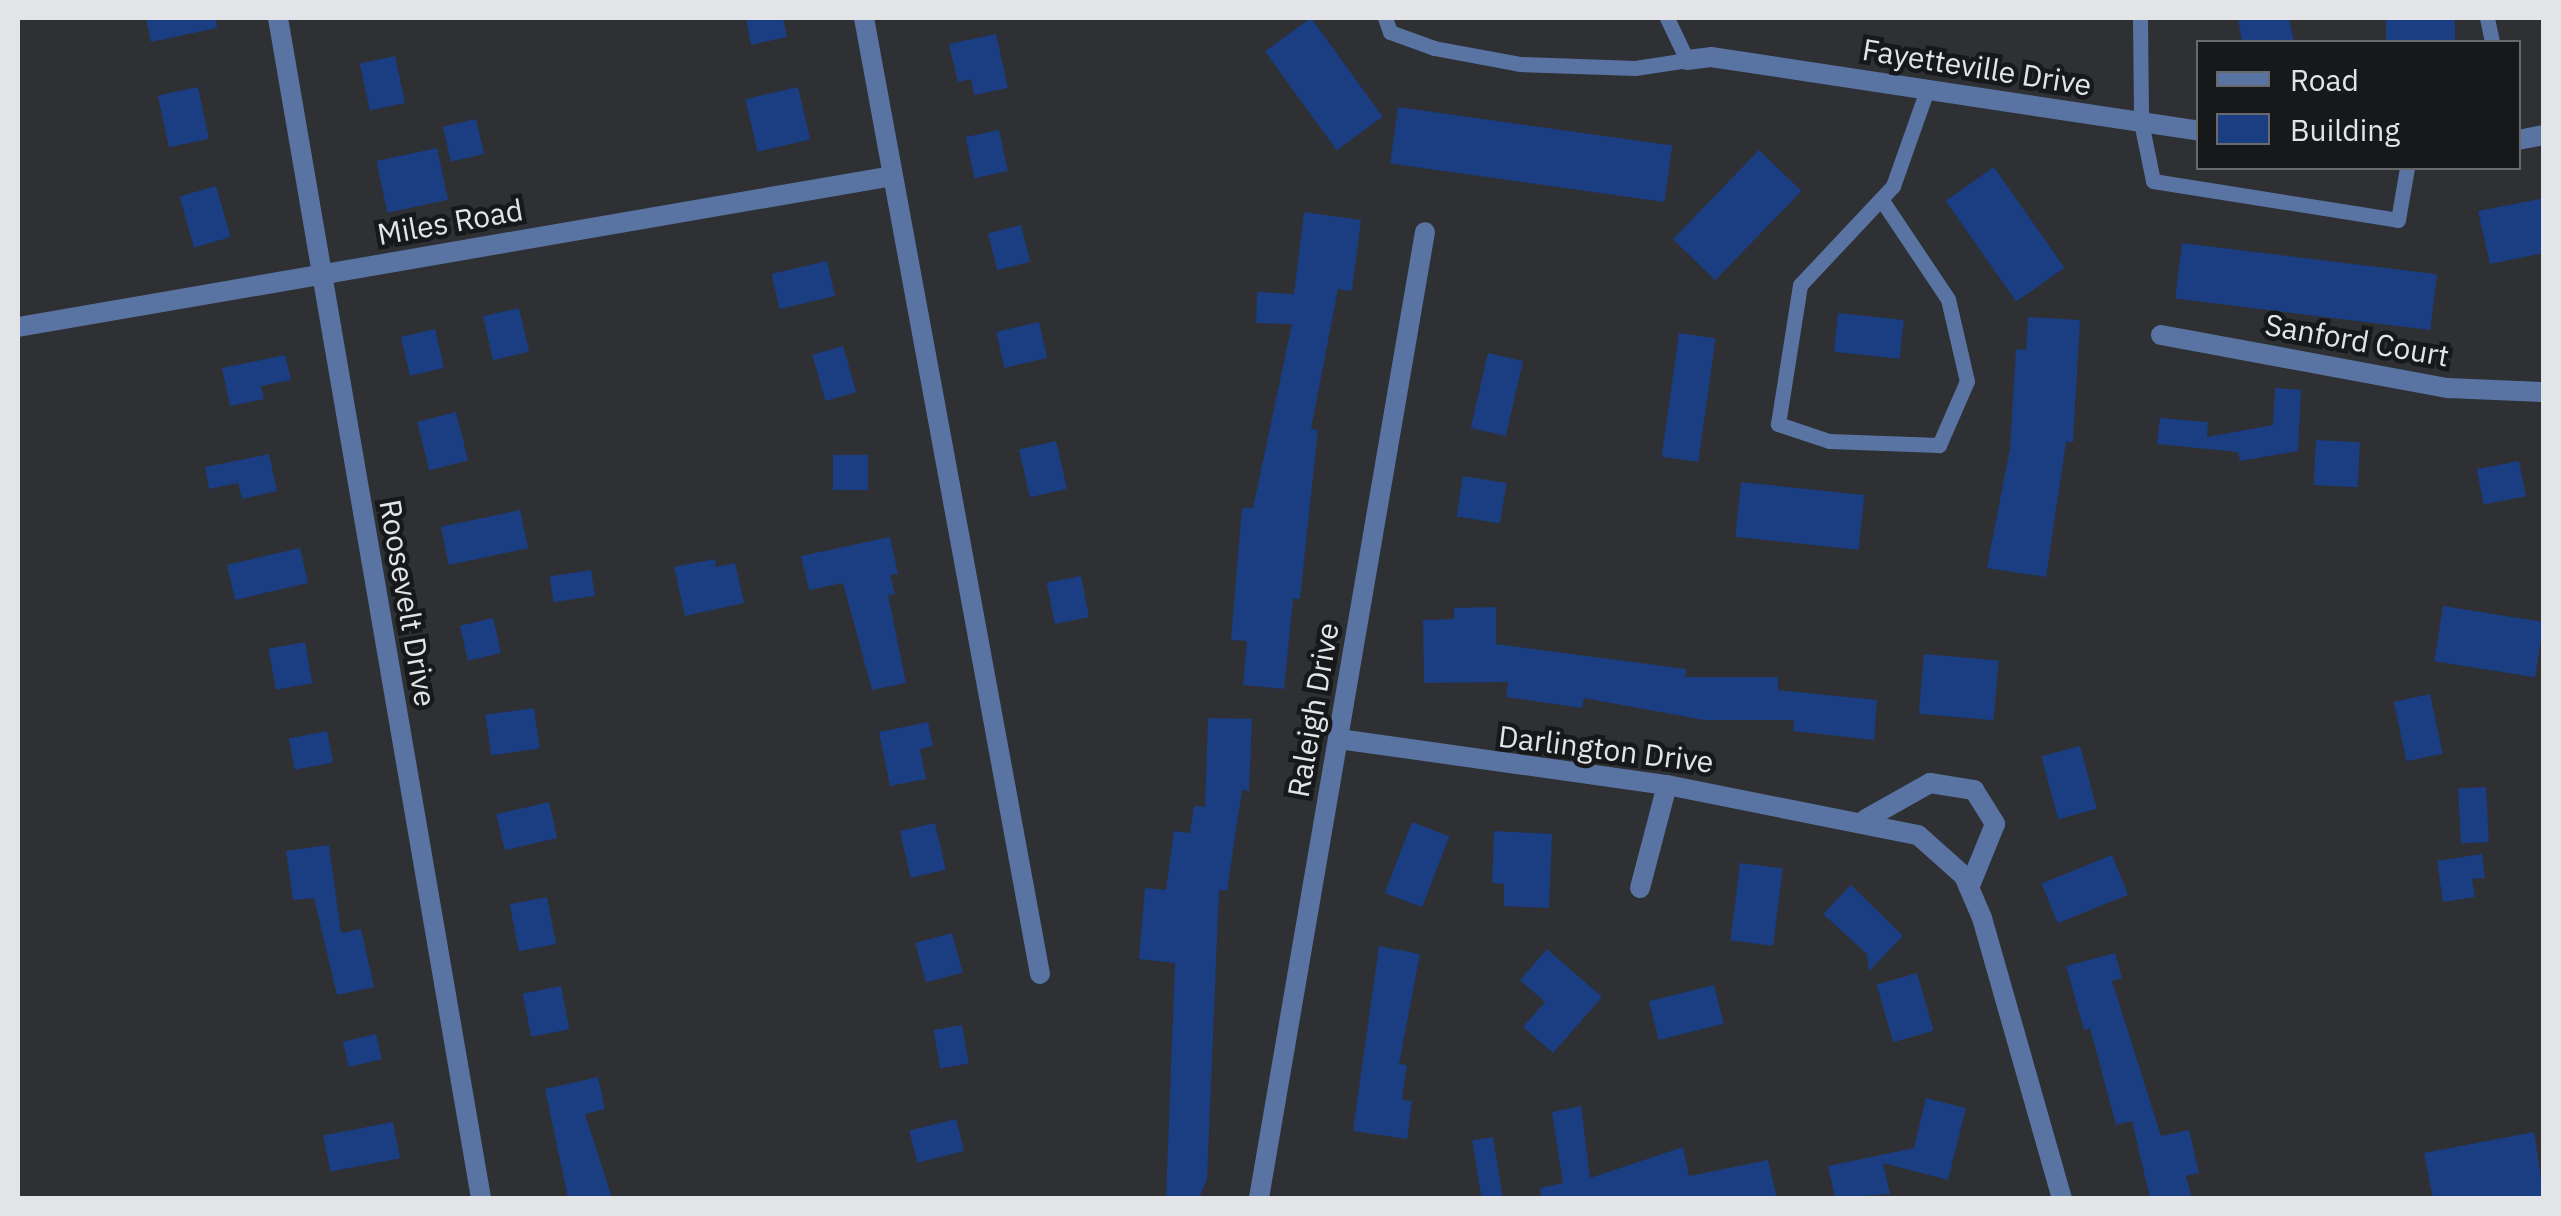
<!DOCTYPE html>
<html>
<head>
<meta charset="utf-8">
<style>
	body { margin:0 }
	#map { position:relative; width:2561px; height:1216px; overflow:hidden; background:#2e3034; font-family:"IBM Plex Sans",sans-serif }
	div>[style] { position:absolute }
	.building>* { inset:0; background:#1b3d81; transform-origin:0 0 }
	.lane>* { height:15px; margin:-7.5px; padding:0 7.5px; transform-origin:7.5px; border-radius:7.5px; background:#5973a3 }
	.street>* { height:20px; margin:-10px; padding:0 10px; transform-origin:10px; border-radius:10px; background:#5973a3 }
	span { translate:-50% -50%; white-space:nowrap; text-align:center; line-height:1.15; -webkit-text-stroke:9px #17181a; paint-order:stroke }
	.street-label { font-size:30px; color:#e3e4e7 }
	.frame { position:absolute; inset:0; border:20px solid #e3e4e7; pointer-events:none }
	.legend { position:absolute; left:2196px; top:40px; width:325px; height:130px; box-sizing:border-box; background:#17181a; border:2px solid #696a6c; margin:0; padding:12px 18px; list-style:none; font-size:30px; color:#e3e4e7 }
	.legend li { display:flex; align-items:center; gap:20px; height:50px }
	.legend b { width:50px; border:2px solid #696a6c }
</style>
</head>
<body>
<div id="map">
	<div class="building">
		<i style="clip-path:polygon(146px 18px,216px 18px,217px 28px,151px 42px)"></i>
		<i style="clip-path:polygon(746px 18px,783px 18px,787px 37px,751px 45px)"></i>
		<i style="left:1311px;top:18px;width:122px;height:57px;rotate:54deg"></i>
		<i style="clip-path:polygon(2238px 18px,2289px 18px,2294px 42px,2242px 42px)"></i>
		<i style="left:2386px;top:18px;width:69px;height:25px"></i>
		<i style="clip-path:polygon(996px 34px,1008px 88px,974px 95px,971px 79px,958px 82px,949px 44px)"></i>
		<i style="left:395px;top:56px;width:48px;height:36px;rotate:78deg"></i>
		<i style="left:198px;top:87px;width:53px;height:41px;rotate:78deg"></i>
		<i style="left:798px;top:87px;width:54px;height:54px;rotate:77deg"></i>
		<i style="left:1398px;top:107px;width:277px;height:57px;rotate:8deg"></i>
		<i style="left:476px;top:119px;width:36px;height:34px;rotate:77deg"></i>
		<i style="left:999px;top:130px;width:42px;height:34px;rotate:78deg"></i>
		<i style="left:437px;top:148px;width:53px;height:62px;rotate:78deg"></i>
		<i style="left:1759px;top:150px;width:59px;height:124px;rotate:44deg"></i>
		<i style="left:1994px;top:167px;width:123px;height:59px;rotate:55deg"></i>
		<i style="left:216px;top:186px;width:53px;height:38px;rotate:74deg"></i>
		<i style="clip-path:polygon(2544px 198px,2544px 253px,2490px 264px,2478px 211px)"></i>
		<i style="clip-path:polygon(1304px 212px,1361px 220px,1352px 291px,1338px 289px,1311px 429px,1318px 430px,1300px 599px,1293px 599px,1284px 689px,1243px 685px,1247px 641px,1231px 640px,1242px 508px,1253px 508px,1292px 324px,1256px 323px,1257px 292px,1294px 294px)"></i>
		<i style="left:1021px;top:225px;width:38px;height:34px;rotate:76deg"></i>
		<i style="left:2182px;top:243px;width:257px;height:56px;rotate:7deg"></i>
		<i style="left:827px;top:261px;width:36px;height:57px;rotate:77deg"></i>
		<i style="left:519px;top:308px;width:45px;height:37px;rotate:77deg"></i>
		<i style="left:1838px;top:313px;width:66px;height:39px;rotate:6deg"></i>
		<i style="clip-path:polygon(2028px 317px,2080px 320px,2073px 442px,2066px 442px,2046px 577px,1987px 568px,2010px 448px,2016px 349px,2026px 350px)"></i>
		<i style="left:1039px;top:322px;width:37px;height:44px;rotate:77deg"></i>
		<i style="left:435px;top:329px;width:40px;height:35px;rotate:77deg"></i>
		<i style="left:1679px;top:333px;width:37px;height:125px;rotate:8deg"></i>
		<i style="left:843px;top:346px;width:48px;height:32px;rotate:74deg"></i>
		<i style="left:1488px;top:353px;width:36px;height:77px;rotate:13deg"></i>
		<i style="clip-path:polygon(285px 355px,291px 380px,261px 386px,264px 399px,230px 406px,222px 368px)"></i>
		<i style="clip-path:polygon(2275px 388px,2301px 390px,2298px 451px,2240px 461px,2238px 452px,2157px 444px,2160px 418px,2208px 422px,2207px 437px,2273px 425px)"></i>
		<i style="left:456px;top:412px;width:50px;height:40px;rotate:76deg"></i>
		<i style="left:2316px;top:440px;width:44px;height:45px;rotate:3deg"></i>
		<i style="left:1056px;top:441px;width:49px;height:38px;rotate:77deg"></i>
		<i style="clip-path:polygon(269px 454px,277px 491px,242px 499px,238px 483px,209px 489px,205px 467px)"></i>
		<i style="left:833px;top:455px;width:35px;height:35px"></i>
		<i style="left:2519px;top:461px;width:36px;height:43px;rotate:79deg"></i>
		<i style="left:1463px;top:476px;width:44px;height:41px;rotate:9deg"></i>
		<i style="left:1741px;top:482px;width:124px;height:55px;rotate:6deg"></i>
		<i style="left:520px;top:510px;width:39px;height:81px;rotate:78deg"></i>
		<i style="clip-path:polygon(890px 537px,898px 574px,890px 575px,895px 594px,888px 595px,906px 683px,872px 690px,843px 583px,809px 590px,801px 556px)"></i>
		<i style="left:300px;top:548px;width:36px;height:75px;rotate:77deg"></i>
		<i style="clip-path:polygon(715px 559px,716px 567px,735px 563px,744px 603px,685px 616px,674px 567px)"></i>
		<i style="left:591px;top:570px;width:26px;height:42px;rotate:81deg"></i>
		<i style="left:1081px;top:576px;width:42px;height:35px;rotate:79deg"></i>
		<i style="left:2443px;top:606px;width:102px;height:56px;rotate:9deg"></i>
		<i style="clip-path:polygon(1496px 607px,1496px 644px,1686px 669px,1685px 677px,1778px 677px,1778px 690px,1877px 700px,1874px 740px,1793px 731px,1794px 720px,1704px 720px,1584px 698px,1582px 708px,1506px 697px,1508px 682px,1424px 683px,1423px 620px,1454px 619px,1454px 608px)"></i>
		<i style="left:493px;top:618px;width:36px;height:34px;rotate:77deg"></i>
		<i style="left:305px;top:642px;width:42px;height:37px;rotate:80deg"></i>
		<i style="left:1924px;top:654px;width:75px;height:60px;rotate:5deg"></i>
		<i style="left:2430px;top:694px;width:61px;height:37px;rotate:78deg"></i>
		<i style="left:534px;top:708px;width:41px;height:49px;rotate:82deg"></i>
		<i style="clip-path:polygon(1208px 718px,1252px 719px,1249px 791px,1242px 790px,1227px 891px,1219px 890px,1207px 1179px,1199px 1198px,1166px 1198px,1175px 963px,1139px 959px,1145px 888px,1166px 890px,1174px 831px,1190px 833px,1194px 806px,1205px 807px)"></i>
		<i style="clip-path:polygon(928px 722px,933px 746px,920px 749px,926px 779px,890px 786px,879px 732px)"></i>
		<i style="left:327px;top:731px;width:32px;height:39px;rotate:79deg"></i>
		<i style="left:2080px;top:746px;width:65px;height:40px;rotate:75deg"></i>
		<i style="left:2486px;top:787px;width:55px;height:28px;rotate:87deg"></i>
		<i style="left:549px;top:802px;width:37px;height:54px;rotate:77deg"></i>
		<i style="left:1412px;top:822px;width:40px;height:76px;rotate:21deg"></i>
		<i style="left:935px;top:823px;width:48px;height:36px;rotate:77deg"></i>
		<i style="clip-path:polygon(1494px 831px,1552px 834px,1549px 908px,1504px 906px,1504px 884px,1492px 883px)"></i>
		<i style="clip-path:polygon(329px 845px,341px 933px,361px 929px,374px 987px,337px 995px,314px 898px,293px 900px,286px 851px)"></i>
		<i style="clip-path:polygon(2482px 854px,2485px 878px,2472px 879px,2475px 897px,2443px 902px,2437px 861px)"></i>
		<i style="left:2112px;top:855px;width:43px;height:76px;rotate:68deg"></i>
		<i style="left:1740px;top:863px;width:43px;height:78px;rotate:7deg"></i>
		<i style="clip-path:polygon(1851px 885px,1903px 936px,1869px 971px,1867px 954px,1823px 914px)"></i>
		<i style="left:547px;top:897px;width:48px;height:38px;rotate:79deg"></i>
		<i style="left:952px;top:933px;width:41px;height:38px;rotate:75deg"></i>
		<i style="clip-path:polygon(1379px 946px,1420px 954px,1399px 1064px,1407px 1065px,1402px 1100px,1412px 1101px,1407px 1139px,1353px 1131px)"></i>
		<i style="clip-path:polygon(1547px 949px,1602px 997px,1553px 1053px,1523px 1027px,1545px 1002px,1520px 980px)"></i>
		<i style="clip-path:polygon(2115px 953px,2122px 978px,2112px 981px,2161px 1136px,2189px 1130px,2199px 1173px,2186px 1176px,2192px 1198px,2150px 1198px,2132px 1121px,2116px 1125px,2090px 1028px,2084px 1030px,2066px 966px)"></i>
		<i style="left:1917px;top:973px;width:60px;height:42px;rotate:74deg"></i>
		<i style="left:1714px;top:985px;width:40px;height:67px;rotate:76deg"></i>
		<i style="left:561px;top:986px;width:44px;height:39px;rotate:79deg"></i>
		<i style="left:962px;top:1025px;width:39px;height:29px;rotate:80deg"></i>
		<i style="left:376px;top:1034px;width:26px;height:34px;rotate:77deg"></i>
		<i style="clip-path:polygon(598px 1077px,605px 1109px,585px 1114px,612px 1198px,568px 1198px,545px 1089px)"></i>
		<i style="clip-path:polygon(1926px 1098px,1966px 1108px,1948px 1180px,1883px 1163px,1890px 1194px,1835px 1198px,1828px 1166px,1914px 1148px)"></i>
		<i style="clip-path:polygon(1581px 1106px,1590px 1178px,1683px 1147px,1689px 1176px,1768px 1160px,1777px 1198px,1541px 1198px,1540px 1188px,1563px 1183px,1552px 1112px)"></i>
		<i style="left:956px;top:1119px;width:33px;height:48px;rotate:76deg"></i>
		<i style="left:393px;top:1122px;width:37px;height:71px;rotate:79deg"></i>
		<i style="clip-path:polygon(2534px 1132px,2544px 1198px,2433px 1198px,2424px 1153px)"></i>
		<i style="left:1493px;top:1137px;width:62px;height:21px;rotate:81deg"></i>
	</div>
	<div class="lane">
		<i style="left:1385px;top:18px;width:15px;rotate:70deg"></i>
		<i style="left:1390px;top:32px;width:47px;rotate:20deg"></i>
		<i style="left:1434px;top:48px;width:87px;rotate:10.5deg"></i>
		<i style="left:1520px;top:64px;width:115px;rotate:2deg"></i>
		<i style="left:1635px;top:68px;width:53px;rotate:-8.7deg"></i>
		<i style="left:1687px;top:60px;width:47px;rotate:-115.5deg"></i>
		<i style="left:2140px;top:18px;width:104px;rotate:89.4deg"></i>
		<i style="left:2141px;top:122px;width:60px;rotate:78.5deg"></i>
		<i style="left:2153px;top:181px;width:248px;rotate:9deg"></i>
		<i style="left:2398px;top:220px;width:53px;rotate:-80.2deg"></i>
		<i style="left:2487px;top:18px;width:25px;rotate:78deg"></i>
		<i style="left:1881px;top:199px;width:120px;rotate:56.2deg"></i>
		<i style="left:1948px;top:299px;width:84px;rotate:77deg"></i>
		<i style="left:1967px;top:381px;width:70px;rotate:113.6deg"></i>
		<i style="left:1939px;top:445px;width:110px;rotate:-177.9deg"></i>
		<i style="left:1829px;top:441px;width:54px;rotate:-161.6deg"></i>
		<i style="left:1778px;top:424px;width:141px;rotate:-81deg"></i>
		<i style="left:1800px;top:285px;width:136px;rotate:-46.8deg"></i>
		<i style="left:1893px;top:186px;width:102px;rotate:-70.5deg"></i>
	</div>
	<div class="street">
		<i style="left:278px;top:18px;width:1197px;rotate:80.24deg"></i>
		<i style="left:864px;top:18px;width:972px;rotate:79.57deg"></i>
		<i style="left:1687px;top:60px;width:24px;rotate:-7deg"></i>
		<i style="left:1711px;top:57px;width:493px;rotate:8.6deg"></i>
		<i style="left:2518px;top:140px;width:26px;rotate:-11deg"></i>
		<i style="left:18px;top:327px;width:887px;rotate:-9.8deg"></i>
		<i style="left:2161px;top:335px;width:292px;rotate:10.5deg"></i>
		<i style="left:2448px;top:388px;width:96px;rotate:2.4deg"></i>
		<i style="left:1339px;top:739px;width:331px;rotate:8deg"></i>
		<i style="left:1667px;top:785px;width:256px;rotate:11.3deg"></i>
		<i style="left:1918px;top:835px;width:62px;rotate:41.7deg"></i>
		<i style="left:1964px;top:876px;width:46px;rotate:66.8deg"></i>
		<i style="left:1982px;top:918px;width:291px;rotate:74.1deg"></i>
		<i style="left:1866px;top:819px;width:73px;rotate:-29.4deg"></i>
		<i style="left:1930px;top:783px;width:45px;rotate:9deg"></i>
		<i style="left:1974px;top:790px;width:40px;rotate:58deg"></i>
		<i style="left:1995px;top:824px;width:69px;rotate:112.1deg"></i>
		<i style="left:1640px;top:888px;width:106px;rotate:-75.3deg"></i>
		<i style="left:1259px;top:1198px;width:980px;rotate:-80.25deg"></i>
	</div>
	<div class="street-label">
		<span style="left:1977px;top:67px;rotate:9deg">Fayetteville Drive</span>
		<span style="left:450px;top:222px;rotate:-10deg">Miles Road</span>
		<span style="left:2357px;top:340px;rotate:10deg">Sanford Court</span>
		<span style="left:408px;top:603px;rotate:80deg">Roosevelt Drive</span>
		<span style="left:1313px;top:710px;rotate:-80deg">Raleigh Drive</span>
		<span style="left:1606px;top:749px;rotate:7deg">Darlington Drive</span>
	</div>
	<div class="frame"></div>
	<ul class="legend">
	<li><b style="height:12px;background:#5973a3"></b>Road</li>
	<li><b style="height:28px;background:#1b3d81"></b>Building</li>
	</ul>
</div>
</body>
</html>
